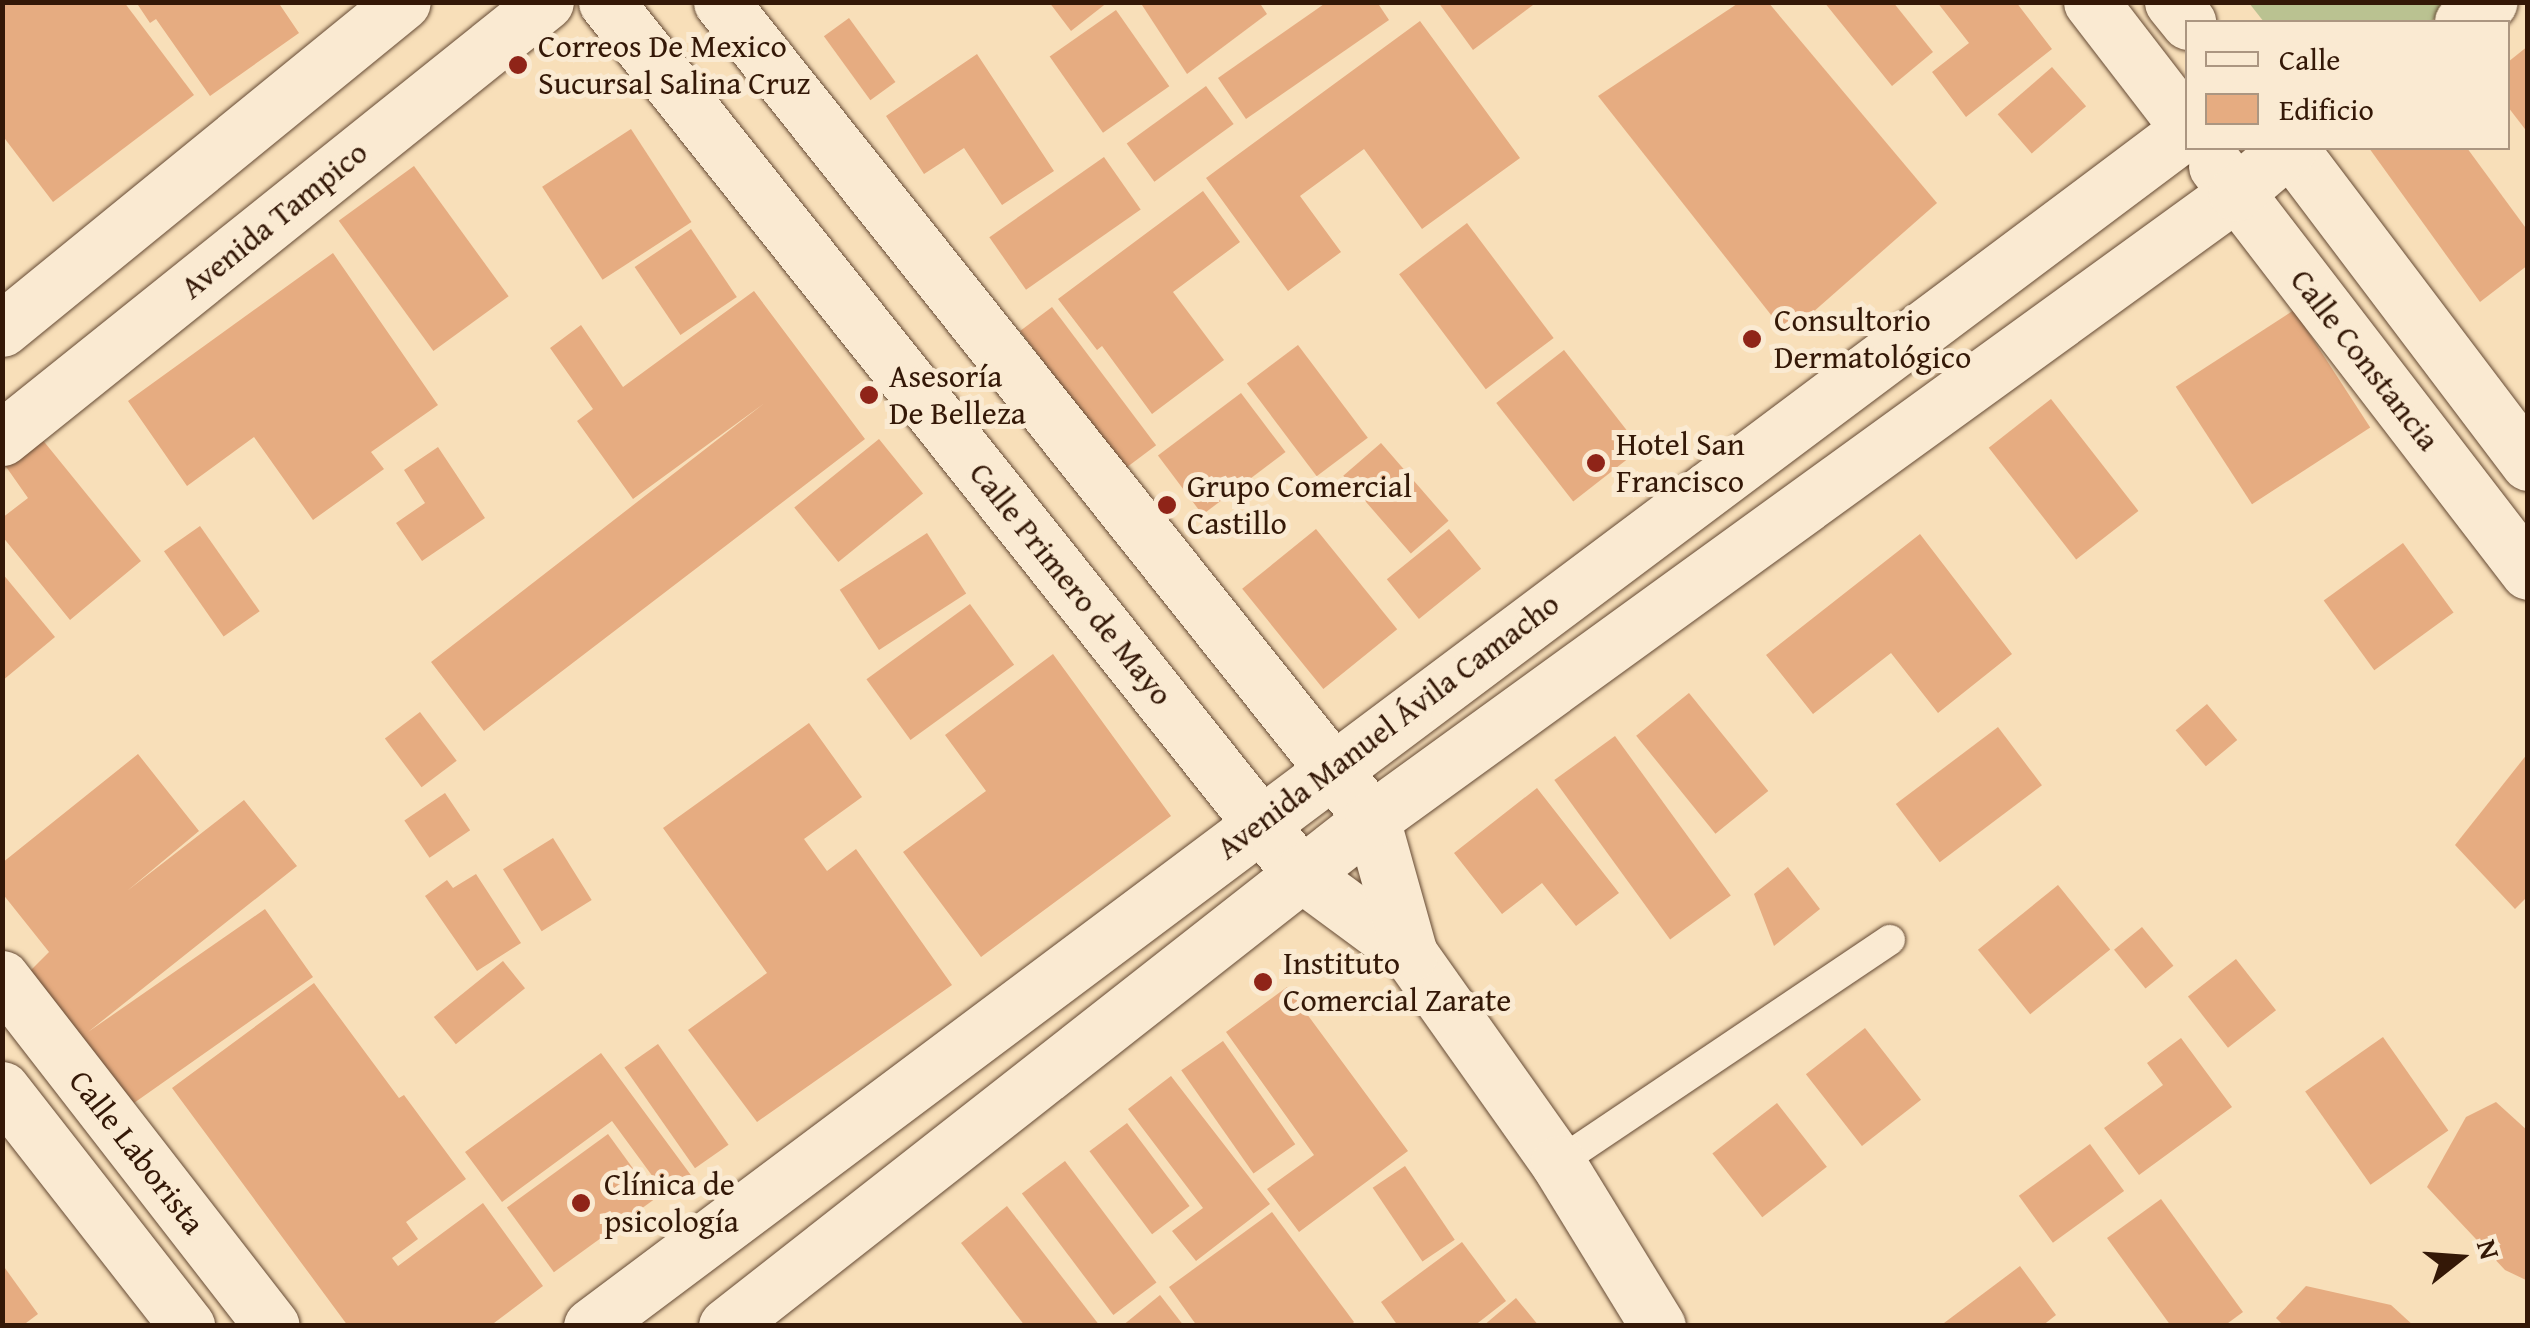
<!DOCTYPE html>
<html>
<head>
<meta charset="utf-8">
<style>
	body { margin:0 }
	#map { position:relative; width:2530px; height:1328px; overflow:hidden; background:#f8dfb9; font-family:"Gentium Book Plus",serif }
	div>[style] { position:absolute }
	.green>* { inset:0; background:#bac291 }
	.building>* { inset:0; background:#e6ac81; transform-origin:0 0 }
	.roads { filter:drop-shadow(0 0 2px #654a34) drop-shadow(0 0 2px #654a34) }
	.lane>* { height:30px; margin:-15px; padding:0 15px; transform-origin:15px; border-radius:15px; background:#faead2 }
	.street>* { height:55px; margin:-27.5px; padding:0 27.5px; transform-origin:27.5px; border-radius:27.5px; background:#faead2 }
	.dots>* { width:28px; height:28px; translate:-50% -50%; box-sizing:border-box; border:5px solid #faead2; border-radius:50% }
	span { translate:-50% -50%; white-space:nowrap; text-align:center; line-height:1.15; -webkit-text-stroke:10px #faead2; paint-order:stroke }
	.poi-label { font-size:32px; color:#341807 }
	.left { translate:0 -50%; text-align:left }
	.street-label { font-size:32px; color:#341807 }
	.frame { position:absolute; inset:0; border:5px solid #341807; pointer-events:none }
	.legend { position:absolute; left:2185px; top:20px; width:325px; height:130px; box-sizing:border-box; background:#faead2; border:2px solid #ab9681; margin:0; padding:12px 18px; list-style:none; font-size:30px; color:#341807 }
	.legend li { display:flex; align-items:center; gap:20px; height:50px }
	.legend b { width:50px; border:2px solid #ab9681 }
	.north { position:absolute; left:2410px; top:1208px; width:100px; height:100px; -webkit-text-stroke:8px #faead2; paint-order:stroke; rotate:73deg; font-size:28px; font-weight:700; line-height:40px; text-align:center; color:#341807 }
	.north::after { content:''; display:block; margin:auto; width:35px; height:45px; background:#341807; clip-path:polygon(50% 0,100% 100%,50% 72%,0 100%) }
</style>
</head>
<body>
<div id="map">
	<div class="green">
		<i style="clip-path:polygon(2249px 3px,2455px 3px,2430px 22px,2264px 22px)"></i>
	</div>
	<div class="building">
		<i style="clip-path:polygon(2px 2px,124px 2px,194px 95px,53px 202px,2px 135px)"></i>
		<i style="clip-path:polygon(136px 2px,278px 2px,299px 33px,210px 96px,156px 19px,150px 23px)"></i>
		<i style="clip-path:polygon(1049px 2px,1108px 2px,1071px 31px)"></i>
		<i style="clip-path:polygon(1140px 2px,1259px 2px,1267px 14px,1187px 74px)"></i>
		<i style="clip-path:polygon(1327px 2px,1377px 2px,1389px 20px,1246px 119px,1218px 78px)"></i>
		<i style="clip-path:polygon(1438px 2px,1537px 2px,1473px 50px)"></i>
		<i style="clip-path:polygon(1740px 2px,1768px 2px,1937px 203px,1787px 335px,1598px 96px)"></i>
		<i style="clip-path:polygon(1824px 2px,1893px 2px,1933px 52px,1892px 86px)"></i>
		<i style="clip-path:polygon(1937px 2px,2016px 2px,2052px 49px,1966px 117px,1932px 72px,1969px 43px)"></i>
		<i style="left:1116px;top:10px;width:93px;height:81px;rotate:55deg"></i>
		<i style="left:849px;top:18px;width:79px;height:31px;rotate:54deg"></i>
		<i style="clip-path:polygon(1420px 21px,1520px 158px,1422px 229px,1364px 149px,1300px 196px,1341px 252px,1288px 291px,1206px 178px)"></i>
		<i style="clip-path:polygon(2528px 46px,2528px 133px,2508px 107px,2508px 62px)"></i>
		<i style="clip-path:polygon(977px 54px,1054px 171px,1002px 205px,964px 148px,924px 174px,886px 116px)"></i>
		<i style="left:2052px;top:67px;width:52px;height:72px;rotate:49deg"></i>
		<i style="left:1206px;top:86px;width:47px;height:98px;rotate:54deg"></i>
		<i style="left:631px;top:129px;width:111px;height:106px;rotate:57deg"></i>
		<i style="clip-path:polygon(2369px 148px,2467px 148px,2528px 231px,2528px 265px,2480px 302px)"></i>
		<i style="left:1104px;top:157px;width:64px;height:140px;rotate:55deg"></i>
		<i style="left:414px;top:166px;width:161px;height:93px;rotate:54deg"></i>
		<i style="clip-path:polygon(1203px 191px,1240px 242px,1173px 292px,1224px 360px,1152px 414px,1102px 346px,1097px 350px,1058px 299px)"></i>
		<i style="left:1467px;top:223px;width:144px;height:85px;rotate:53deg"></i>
		<i style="left:691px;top:229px;width:82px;height:68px;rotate:56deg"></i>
		<i style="clip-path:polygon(333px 253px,438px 405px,371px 452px,384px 469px,313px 520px,254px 437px,187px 486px,128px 401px)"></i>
		<i style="clip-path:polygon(754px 291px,865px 439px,484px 731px,431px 662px,766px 402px,633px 499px,577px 421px,593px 409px,550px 348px,581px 325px,623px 387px)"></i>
		<i style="left:1052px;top:307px;width:173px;height:40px;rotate:53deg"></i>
		<i style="left:2294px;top:310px;width:140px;height:141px;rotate:57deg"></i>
		<i style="left:1298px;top:345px;width:116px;height:64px;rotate:53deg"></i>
		<i style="left:1564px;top:350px;width:125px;height:86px;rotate:52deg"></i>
		<i style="left:1241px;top:393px;width:74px;height:104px;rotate:53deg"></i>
		<i style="left:2051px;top:399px;width:142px;height:79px;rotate:52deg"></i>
		<i style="clip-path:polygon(37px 433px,141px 561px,70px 620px,2px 536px,2px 518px,28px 498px,2px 461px)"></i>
		<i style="left:879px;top:439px;width:70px;height:109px;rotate:51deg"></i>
		<i style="left:1381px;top:443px;width:103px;height:50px;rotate:49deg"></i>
		<i style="clip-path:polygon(438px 447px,485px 518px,422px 561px,396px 523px,425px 503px,404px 470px)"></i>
		<i style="left:200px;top:526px;width:104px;height:44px;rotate:55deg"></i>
		<i style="left:1316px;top:529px;width:129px;height:95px;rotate:51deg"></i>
		<i style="left:1449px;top:529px;width:51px;height:80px;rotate:51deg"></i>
		<i style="left:927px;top:533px;width:72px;height:104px;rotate:57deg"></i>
		<i style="clip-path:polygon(1920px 534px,2012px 654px,1938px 713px,1891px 653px,1813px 714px,1766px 655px)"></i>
		<i style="left:2403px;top:543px;width:86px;height:98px;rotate:54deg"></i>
		<i style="clip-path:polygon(2px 573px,55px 637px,2px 681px)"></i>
		<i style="left:970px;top:604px;width:75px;height:128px;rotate:54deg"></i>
		<i style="clip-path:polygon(1053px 654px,1171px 816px,981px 957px,903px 852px,986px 791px,945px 735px)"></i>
		<i style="left:1689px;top:693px;width:126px;height:68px;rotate:51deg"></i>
		<i style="left:2207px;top:704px;width:47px;height:41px;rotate:50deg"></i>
		<i style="left:420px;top:712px;width:61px;height:44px;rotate:53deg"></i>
		<i style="clip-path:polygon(809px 723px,862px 797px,804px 839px,827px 871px,856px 849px,952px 985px,757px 1122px,688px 1030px,767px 973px,663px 828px)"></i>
		<i style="left:1998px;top:727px;width:73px;height:128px;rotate:53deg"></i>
		<i style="left:1615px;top:736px;width:197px;height:75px;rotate:54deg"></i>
		<i style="clip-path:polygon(2528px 753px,2528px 896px,2515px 909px,2455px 845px)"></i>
		<i style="clip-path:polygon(138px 754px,199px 831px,127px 891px,244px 800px,297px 866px,88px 1032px,265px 909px,313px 977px,124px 1110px,26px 975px,49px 952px,2px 893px,2px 863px)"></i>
		<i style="clip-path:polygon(1537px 788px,1619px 893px,1576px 926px,1542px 883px,1502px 914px,1454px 853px)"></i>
		<i style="left:445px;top:793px;width:45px;height:49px;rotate:56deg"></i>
		<i style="left:553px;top:838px;width:73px;height:59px;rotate:58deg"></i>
		<i style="clip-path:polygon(1788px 867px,1820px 909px,1774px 946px,1754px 894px)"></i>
		<i style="clip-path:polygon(476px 874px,521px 943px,477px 971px,425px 896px,447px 880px,453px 888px)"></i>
		<i style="left:2058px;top:885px;width:83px;height:103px;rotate:51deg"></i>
		<i style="left:2142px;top:927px;width:50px;height:36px;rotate:51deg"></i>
		<i style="left:2236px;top:959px;width:65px;height:61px;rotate:52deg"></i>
		<i style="left:503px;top:961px;width:35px;height:89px;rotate:51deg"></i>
		<i style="clip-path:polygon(314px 983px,399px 1098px,404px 1095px,466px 1179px,406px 1222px,418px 1239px,392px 1258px,398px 1266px,483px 1203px,543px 1286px,490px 1326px,348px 1326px,172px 1088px)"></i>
		<i style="clip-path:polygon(1287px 987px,1408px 1151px,1299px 1232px,1267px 1189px,1314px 1155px,1226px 1032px)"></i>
		<i style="left:1865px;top:1028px;width:91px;height:75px;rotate:52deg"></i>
		<i style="left:2383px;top:1037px;width:114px;height:95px;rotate:55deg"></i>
		<i style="clip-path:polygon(2181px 1038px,2232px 1107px,2139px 1175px,2104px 1128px,2163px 1085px,2147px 1063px)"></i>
		<i style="left:1223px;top:1041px;width:126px;height:51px;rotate:55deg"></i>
		<i style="left:658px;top:1044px;width:123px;height:41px;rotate:55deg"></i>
		<i style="clip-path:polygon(601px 1053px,693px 1178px,667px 1196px,612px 1121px,502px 1202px,465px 1152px)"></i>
		<i style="clip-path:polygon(1171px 1076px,1270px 1204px,1196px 1261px,1172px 1231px,1203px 1208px,1128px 1109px)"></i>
		<i style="clip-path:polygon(2496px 1102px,2528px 1131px,2528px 1281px,2505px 1270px,2427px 1187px,2466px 1117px)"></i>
		<i style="left:1777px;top:1103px;width:81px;height:82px;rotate:52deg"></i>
		<i style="left:1127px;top:1123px;width:104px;height:47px;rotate:53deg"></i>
		<i style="left:608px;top:1134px;width:80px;height:125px;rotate:54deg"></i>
		<i style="left:2090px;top:1144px;width:58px;height:88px;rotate:54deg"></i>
		<i style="left:1065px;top:1161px;width:152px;height:54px;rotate:53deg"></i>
		<i style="left:1405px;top:1166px;width:89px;height:39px;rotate:56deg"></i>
		<i style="clip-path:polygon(2161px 1199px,2243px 1312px,2224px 1326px,2171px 1326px,2107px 1238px)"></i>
		<i style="clip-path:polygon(1007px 1206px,1100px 1326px,1025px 1326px,961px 1243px)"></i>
		<i style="clip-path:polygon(1272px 1212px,1354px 1322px,1350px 1326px,1197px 1326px,1169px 1287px)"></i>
		<i style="clip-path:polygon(1462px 1242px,1506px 1301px,1474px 1326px,1398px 1326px,1381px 1302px)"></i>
		<i style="clip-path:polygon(2px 1264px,38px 1314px,22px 1326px,2px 1326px)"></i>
		<i style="clip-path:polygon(2020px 1266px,2056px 1315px,2042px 1326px,1940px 1326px)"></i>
		<i style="clip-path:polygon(2306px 1286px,2391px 1305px,2414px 1326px,2284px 1326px,2276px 1318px)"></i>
		<i style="clip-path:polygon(1160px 1295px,1184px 1326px,1122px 1326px)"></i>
		<i style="clip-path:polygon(1516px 1298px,1539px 1326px,1483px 1326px)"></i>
	</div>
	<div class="roads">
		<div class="lane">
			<i style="left:1558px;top:1163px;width:400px;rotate:-33.9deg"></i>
		</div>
		<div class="street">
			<i style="left:606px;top:2px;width:1114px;rotate:51.45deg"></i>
			<i style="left:1300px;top:873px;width:137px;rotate:36.4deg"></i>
			<i style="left:1410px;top:954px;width:256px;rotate:54.7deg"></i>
			<i style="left:1558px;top:1163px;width:191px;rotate:58.5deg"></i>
			<i style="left:721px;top:2px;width:1045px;rotate:51.45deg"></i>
			<i style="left:1372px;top:819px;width:140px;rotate:74.3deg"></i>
			<i style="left:2091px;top:2px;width:159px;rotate:52.4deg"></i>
			<i style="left:2172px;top:2px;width:26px;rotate:51deg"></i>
			<i style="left:2462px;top:22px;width:34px;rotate:-36deg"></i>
			<i style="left:2290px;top:148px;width:395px;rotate:52.9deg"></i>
			<i style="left:2216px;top:166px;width:512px;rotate:52.46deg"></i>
			<i style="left:2px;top:329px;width:517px;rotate:-39.2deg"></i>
			<i style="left:2px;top:438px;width:697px;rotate:-38.71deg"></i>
			<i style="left:2px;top:978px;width:440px;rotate:52.2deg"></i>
			<i style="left:2px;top:1089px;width:301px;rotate:52deg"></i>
			<i style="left:591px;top:1326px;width:1995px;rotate:-36.83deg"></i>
			<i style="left:726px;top:1326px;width:821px;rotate:-38.13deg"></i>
			<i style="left:1372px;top:819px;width:1067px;rotate:-35.92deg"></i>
			<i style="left:2236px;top:193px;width:70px;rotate:-40.3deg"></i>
		</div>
	</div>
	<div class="dots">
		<i style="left:518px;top:65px;background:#8f2418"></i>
		<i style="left:1752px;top:339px;background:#8f2418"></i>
		<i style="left:869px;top:395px;background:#8f2418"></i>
		<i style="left:1596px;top:463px;background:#8f2418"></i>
		<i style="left:1167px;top:505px;background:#8f2418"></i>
		<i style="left:1263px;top:982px;background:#8f2418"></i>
		<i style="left:581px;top:1203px;background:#8f2418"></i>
	</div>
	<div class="poi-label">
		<span class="left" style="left:538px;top:65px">Correos De Mexico<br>Sucursal Salina Cruz</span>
		<span class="left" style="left:1774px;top:339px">Consultorio<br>Dermatológico</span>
		<span class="left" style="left:889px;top:395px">Asesoría<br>De Belleza</span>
		<span class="left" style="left:1616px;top:463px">Hotel San<br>Francisco</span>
		<span class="left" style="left:1187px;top:505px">Grupo Comercial<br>Castillo</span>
		<span class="left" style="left:1283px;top:982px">Instituto<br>Comercial Zarate</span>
		<span class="left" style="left:604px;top:1203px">Clínica de<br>psicología</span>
	</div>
	<div class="street-label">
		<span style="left:274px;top:220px;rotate:-39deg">Avenida Tampico</span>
		<span style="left:2365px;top:360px;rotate:52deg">Calle Constancia</span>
		<span style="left:1071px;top:584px;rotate:51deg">Calle Primero de Mayo</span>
		<span style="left:1388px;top:726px;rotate:-37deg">Avenida Manuel Ávila Camacho</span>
		<span style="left:137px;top:1152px;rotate:52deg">Calle Laborista</span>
	</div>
	<div class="frame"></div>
	<ul class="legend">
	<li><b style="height:12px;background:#faead2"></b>Calle</li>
	<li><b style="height:28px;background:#e6ac81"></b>Edificio</li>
	</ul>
	<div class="north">N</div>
</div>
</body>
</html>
